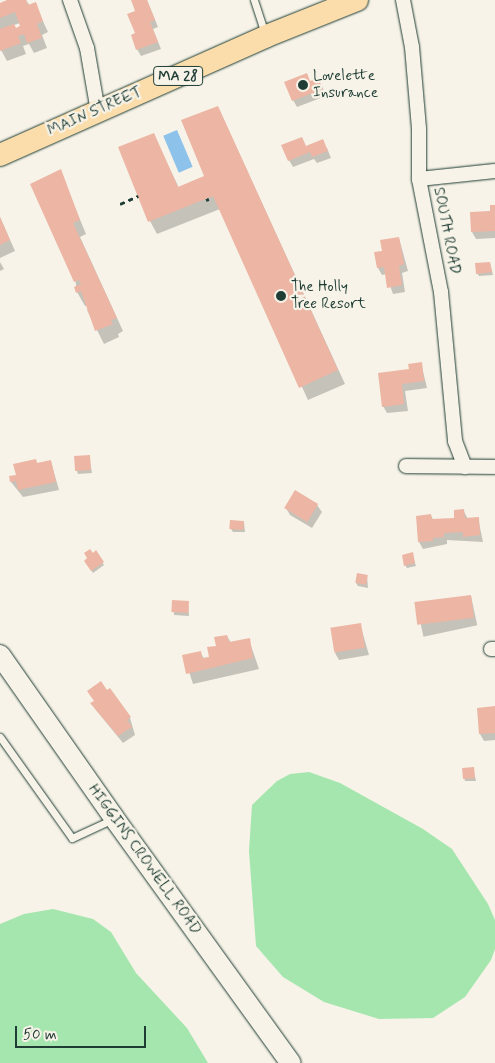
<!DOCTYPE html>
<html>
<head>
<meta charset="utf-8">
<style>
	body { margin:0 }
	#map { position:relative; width:495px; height:1063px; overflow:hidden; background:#f7f3e8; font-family:Mynerve,sans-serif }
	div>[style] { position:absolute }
	.green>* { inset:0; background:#a5e6af }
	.water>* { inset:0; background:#8dc3eb; transform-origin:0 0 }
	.shadow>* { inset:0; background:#0003; transform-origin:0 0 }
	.building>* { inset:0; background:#edb5a3; transform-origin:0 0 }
	.path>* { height:3px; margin-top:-1.5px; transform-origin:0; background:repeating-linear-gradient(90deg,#1f3d34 0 5px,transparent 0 9px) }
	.roads { filter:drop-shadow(0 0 1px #1f3d34) drop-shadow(0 0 1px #1f3d34) }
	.lane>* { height:7px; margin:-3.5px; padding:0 3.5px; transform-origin:3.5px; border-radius:3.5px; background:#f7f3e8 }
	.street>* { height:14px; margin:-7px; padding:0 7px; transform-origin:7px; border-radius:7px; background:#f7f3e8 }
	.secondary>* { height:20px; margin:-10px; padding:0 10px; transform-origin:10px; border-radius:10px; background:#f7f3e8 }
	.primary>* { height:22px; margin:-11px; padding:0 11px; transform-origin:11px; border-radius:11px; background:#fbddab }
	.dots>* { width:14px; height:14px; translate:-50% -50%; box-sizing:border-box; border:2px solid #f7f3e8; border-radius:50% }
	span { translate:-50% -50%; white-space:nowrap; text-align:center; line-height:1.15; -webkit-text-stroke:4.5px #f7f3e8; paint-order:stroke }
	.shield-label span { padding:1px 4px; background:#f7f3e8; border:1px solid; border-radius:4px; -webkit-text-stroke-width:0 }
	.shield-label { font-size:14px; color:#1f3d34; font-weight:700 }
	.poi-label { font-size:15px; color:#1f3d34 }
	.left { translate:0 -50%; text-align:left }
	.street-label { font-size:15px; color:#1f3d34 }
	.scale { position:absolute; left:15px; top:1026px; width:131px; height:22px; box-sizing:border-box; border:2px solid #1f3d34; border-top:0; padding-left:6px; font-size:15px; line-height:18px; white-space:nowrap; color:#1f3d34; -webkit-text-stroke:4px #f7f3e8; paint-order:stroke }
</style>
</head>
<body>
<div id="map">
	<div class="green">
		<i style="clip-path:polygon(309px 772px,340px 783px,423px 829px,452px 849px,488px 904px,495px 920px,495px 949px,491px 960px,465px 997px,433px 1018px,379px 1019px,324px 1002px,283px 977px,256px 946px,249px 851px,252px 805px,277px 781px,290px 774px)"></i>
		<i style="clip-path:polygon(53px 909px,93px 919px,111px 932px,136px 973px,187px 1028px,208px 1063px,0 1063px,0 924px,24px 914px)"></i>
	</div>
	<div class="water">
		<i style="left:177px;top:130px;width:40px;height:15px;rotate:67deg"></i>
	</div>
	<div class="shadow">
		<i style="clip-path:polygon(evenodd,11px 0,26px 0,30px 6px,35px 4px,48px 32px,42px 35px,47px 48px,34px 53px,29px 44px,23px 46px,26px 54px,7px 61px,0 48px,0 4px,11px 0,20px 23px,22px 27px,16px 29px,14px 25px,20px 23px)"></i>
		<i style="clip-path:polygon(132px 0,147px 0,158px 27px,153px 29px,161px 49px,141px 56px,137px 49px,137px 11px)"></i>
		<i style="clip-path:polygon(322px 86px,326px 96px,297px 107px,293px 100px)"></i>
		<i style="clip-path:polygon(218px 107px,345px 384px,308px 400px,220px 209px,157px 234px,150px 221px,153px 134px,179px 188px,206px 177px)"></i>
		<i style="clip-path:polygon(302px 138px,306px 147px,327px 148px,331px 158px,317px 163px,314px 159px,293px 167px,289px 160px)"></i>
		<i style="clip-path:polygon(60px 171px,86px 234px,80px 237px,123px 331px,118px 334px,119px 337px,104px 344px,87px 310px,90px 308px,89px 304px,85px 306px,77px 292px)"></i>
		<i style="clip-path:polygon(495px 206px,495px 238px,476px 239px,472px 232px)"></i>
		<i style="clip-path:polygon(0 217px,15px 251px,0 258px)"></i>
		<i style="clip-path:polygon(399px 238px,408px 271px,402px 273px,405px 292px,393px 294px,386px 274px,382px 275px,378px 268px,375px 253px,383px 252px)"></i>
		<i style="clip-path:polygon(0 262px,4px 269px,0 271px)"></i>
		<i style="clip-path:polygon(490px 263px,493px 275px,479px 276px,477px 273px)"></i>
		<i style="clip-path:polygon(421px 363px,427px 388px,405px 391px,408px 411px,387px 413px,383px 406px,411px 370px)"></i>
		<i style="clip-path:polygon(89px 456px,92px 473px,78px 474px,77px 471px)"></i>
		<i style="clip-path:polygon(36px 461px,38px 464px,51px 462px,59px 490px,23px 497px,11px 482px)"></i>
		<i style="clip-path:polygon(317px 505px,322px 512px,312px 528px,290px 515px,286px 508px)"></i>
		<i style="clip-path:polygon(463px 510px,468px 519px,478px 518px,483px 542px,447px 540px,447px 544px,423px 549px,419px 542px,431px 516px,434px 521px,456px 519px)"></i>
		<i style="clip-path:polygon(244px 522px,245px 532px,233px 532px,231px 529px)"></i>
		<i style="clip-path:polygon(95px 552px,104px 565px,93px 573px,85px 561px)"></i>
		<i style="clip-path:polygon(412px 554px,416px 566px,407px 568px,405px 565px)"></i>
		<i style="clip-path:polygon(367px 576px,368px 588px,358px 586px,356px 583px)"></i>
		<i style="left:471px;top:596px;width:30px;height:55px;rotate:78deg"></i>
		<i style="clip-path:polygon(173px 602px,188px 602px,189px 616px,174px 615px)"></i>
		<i style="clip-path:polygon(360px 624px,369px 655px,339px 660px,335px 653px)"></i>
		<i style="clip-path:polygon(227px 636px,231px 643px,249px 640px,259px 669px,193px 684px,184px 656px,201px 653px,204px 659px,211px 658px)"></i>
		<i style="clip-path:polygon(95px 702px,130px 718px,135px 735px,123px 743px,96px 710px,92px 703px)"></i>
		<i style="clip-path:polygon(495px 708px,495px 740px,484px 741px,480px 734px)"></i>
		<i style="clip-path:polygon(473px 768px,476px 781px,465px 781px,464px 778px)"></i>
	</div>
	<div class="building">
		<i style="clip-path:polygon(7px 0,26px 0,28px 5px,36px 2px,43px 21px,37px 24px,42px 38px,27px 43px,24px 34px,18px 36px,21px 43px,0 51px,0 29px,14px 24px,16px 28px,20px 26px,15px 12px,0 18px,0 3px)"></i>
		<i style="clip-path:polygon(131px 0,147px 0,155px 20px,150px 22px,158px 42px,136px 50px,131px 35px,135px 33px,127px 14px,135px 11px)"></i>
		<i style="clip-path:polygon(307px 73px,310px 81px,318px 78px,323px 89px,292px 101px,284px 82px)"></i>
		<i style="clip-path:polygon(218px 106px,338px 370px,299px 388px,213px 196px,148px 222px,118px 147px,154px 133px,178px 187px,204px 176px,181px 120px)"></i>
		<i style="clip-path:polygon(302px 137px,306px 146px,323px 139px,328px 151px,312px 157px,310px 152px,288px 161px,281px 145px)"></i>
		<i style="clip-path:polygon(61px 169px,80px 220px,73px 223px,117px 318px,111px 320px,113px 324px,95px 331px,81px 291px,76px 293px,74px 287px,81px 284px,79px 280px,74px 282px,30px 184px)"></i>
		<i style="clip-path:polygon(490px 205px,495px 205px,495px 231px,471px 232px,470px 212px,490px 211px)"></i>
		<i style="clip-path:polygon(0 217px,10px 240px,0 245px)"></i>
		<i style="clip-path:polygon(399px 237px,404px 264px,399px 266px,402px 285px,387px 288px,384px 267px,377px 268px,374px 252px,382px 251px,380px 240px)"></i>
		<i style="clip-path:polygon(490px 262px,492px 272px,476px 274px,475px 263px)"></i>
		<i style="clip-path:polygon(422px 362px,424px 381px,402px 384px,404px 404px,382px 407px,378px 373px,409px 369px,408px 364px)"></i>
		<i style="left:90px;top:455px;width:15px;height:16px;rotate:86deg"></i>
		<i style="clip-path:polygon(36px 459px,37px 463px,51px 460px,56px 482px,18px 490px,16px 481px,10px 482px,9px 476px,16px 475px,13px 464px)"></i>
		<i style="left:295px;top:490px;width:27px;height:21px;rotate:31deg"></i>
		<i style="clip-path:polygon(464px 509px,465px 518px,479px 517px,480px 535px,463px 537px,463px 532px,444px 533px,444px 537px,433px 538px,433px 541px,418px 542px,416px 516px,431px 514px,432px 519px,454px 518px,454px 510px)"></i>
		<i style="left:230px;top:520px;width:14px;height:9px;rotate:4deg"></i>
		<i style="clip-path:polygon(90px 549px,93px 553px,96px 550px,104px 562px,91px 571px,84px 561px,87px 558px,84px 553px)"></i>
		<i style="clip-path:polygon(413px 552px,415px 563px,404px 566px,402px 555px)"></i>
		<i style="left:357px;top:573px;width:11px;height:10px;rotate:10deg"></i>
		<i style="left:471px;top:595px;width:23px;height:57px;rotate:83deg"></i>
		<i style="left:172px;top:600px;width:17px;height:12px;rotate:3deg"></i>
		<i style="left:361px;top:623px;width:25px;height:31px;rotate:81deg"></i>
		<i style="clip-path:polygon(227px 635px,229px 642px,250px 638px,253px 658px,186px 674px,182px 655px,201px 651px,202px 658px,209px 657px,207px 647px,216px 646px,214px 637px)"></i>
		<i style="clip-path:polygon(101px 681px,107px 690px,110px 688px,131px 717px,127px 720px,132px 727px,118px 736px,90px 703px,94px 701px,87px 691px)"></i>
		<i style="clip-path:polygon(495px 706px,495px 733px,479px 734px,477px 708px)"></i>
		<i style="left:474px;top:767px;width:11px;height:12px;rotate:85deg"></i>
	</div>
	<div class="path">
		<i style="left:207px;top:198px;width:3px;rotate:72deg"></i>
		<i style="left:120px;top:204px;width:20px;rotate:-24deg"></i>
	</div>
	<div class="roads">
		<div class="lane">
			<i style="left:254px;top:0;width:35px;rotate:72deg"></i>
			<i style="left:0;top:737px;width:124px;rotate:54.5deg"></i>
			<i style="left:72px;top:838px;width:45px;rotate:-24.9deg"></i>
		</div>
		<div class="street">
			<i style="left:70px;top:0;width:51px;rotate:70.5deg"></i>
			<i style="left:87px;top:48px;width:65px;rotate:80.2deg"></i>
			<i style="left:403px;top:0;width:48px;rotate:79.2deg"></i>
			<i style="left:412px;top:47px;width:82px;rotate:85.1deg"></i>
			<i style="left:419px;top:129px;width:50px;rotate:90deg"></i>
			<i style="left:419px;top:179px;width:115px;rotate:79deg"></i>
			<i style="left:441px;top:292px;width:150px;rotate:84.6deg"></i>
			<i style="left:455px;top:441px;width:28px;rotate:69deg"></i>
			<i style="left:419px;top:179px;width:76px;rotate:-6deg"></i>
			<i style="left:406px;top:466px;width:89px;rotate:0.6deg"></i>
			<i style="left:491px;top:649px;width:4px"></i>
		</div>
		<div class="secondary">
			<i style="left:0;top:655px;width:199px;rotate:55deg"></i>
			<i style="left:114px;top:818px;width:302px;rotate:54.2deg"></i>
		</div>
		<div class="primary">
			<i style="left:0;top:155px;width:292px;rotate:-24deg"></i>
			<i style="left:267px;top:36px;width:97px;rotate:-21.8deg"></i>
		</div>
	</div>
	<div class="dots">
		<i style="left:303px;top:85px;background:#1f3d34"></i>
		<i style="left:281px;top:296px;background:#1f3d34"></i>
	</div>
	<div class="shield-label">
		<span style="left:178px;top:76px">MA 28</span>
	</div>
	<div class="poi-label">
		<span class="left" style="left:313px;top:85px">Lovelette<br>Insurance</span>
		<span class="left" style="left:291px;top:296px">The Holly<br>Tree Resort</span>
	</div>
	<div class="street-label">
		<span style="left:95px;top:112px;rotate:-24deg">MAIN STREET</span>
		<span style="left:446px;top:231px;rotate:79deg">SOUTH ROAD</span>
		<span style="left:144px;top:860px;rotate:54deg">HIGGINS CROWELL ROAD</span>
	</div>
	<div class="scale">50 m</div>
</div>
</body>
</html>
